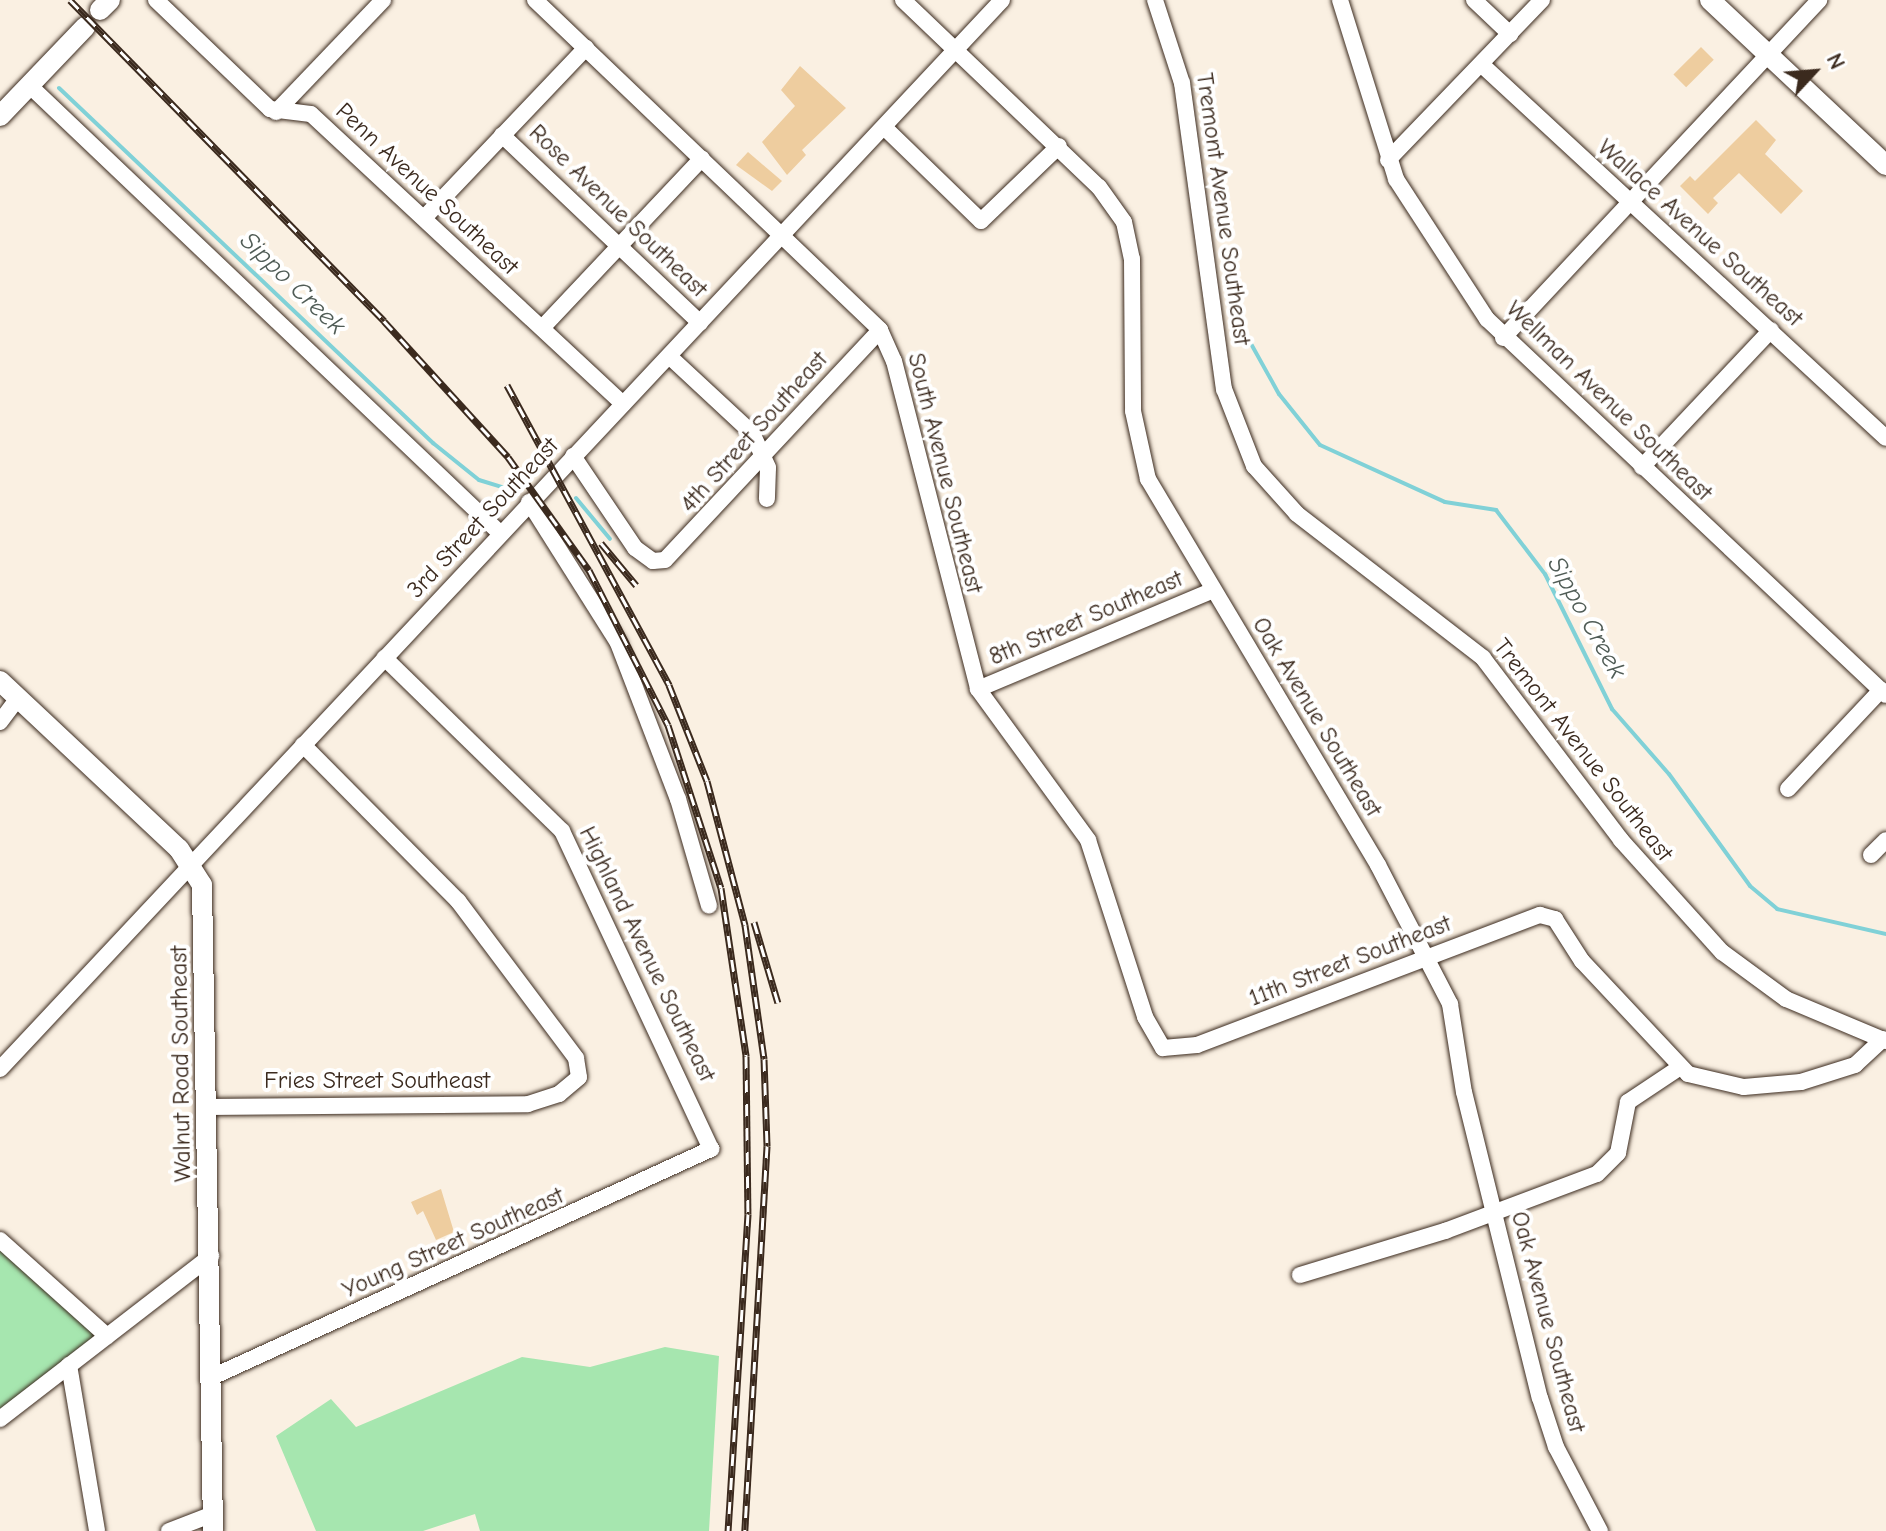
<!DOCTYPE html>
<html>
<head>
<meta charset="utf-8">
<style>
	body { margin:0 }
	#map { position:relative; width:1886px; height:1531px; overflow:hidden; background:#faf0e2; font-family:"Comic Neue",sans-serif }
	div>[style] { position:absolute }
	.green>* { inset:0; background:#a6e6af }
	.stream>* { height:4px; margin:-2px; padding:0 2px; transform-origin:2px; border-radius:2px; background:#80d1d7 }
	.building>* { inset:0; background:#eecd9f; transform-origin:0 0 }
	.roads { filter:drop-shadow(0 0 2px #3b2a1e) drop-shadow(0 0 2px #3b2a1e) }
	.minor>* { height:16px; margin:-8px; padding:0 8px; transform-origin:8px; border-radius:8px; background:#fff }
	.major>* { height:20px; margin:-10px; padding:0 10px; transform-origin:10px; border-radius:10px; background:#fff }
	.rail>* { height:7px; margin-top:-3.5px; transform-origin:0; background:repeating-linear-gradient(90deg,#fff 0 12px,#3b2a1e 0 24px); box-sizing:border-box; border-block:2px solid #3b2a1e }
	span { translate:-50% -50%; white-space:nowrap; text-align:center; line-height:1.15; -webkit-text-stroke:8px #fff; paint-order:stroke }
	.street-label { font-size:24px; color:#3b2a1e }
	.water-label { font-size:26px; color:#505c56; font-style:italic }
	.north { position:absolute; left:1774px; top:32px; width:80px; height:80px; -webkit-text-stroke:6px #fff; paint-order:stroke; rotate:64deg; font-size:22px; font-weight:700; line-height:32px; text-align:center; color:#3b2a1e }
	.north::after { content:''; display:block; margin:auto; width:28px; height:36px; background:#3b2a1e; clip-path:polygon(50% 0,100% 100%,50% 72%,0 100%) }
</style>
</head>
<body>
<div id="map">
	<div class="green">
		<i style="clip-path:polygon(0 1244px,100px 1335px,0 1411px)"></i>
		<i style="clip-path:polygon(665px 1347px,719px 1356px,709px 1531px,480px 1531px,475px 1514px,423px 1531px,316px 1531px,276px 1436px,331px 1399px,356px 1427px,522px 1357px,590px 1367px)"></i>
	</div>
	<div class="stream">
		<i style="left:59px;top:88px;width:516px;rotate:43.51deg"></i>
		<i style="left:433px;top:443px;width:59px;rotate:38.8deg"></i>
		<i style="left:479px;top:480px;width:34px;rotate:17deg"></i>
		<i style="left:1245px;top:333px;width:70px;rotate:60.9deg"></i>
		<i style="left:1279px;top:394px;width:65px;rotate:51.2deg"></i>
		<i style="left:1320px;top:445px;width:137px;rotate:24.5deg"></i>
		<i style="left:1445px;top:502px;width:52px;rotate:8.9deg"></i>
		<i style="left:1496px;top:510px;width:81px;rotate:52.6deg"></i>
		<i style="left:1545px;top:574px;width:151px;rotate:63.6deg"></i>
		<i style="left:1612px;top:709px;width:86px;rotate:48.8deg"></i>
		<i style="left:1669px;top:774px;width:138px;rotate:54.1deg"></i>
		<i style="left:1750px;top:886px;width:35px;rotate:40deg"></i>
		<i style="left:1777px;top:909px;width:112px;rotate:12.9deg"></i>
		<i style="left:576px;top:498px;width:53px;rotate:50.3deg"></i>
	</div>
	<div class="building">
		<i style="left:1701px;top:47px;width:18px;height:39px;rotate:45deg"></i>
		<i style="clip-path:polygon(800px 66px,846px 108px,802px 150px,806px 155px,787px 175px,762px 142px,795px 106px,781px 90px)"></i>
		<i style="clip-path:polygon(1756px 120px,1776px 140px,1765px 154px,1803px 191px,1781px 214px,1739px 173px,1713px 198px,1718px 203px,1708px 214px,1680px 186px,1690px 176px,1695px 181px)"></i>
		<i style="clip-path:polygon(748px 152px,782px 181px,772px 191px,736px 165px)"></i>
		<i style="clip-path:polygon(441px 1189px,454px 1232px,436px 1240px,423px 1211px,417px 1215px,411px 1202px)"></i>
	</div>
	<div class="roads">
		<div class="minor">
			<i style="left:156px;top:0;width:158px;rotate:43.7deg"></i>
			<i style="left:270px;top:109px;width:41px;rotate:7deg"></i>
			<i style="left:311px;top:114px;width:426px;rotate:42.9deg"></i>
			<i style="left:535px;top:0;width:477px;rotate:43.7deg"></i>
			<i style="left:880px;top:330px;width:34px;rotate:66deg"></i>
			<i style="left:894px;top:361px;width:339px;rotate:75.6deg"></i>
			<i style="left:978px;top:689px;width:187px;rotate:53.9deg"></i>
			<i style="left:1088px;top:840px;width:186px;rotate:72.1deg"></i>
			<i style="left:1145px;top:1017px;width:36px;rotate:60deg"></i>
			<i style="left:1163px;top:1048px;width:34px;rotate:-5deg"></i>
			<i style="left:1197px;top:1045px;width:367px;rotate:-20.8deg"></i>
			<i style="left:1540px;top:915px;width:16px;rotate:15deg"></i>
			<i style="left:1555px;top:919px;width:50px;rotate:57.3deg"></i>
			<i style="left:1582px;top:961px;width:155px;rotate:46.8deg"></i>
			<i style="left:1688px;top:1074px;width:57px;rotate:13.1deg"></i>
			<i style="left:1744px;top:1087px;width:57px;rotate:-5deg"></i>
			<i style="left:1801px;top:1082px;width:57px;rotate:-17.5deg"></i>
			<i style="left:1855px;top:1065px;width:38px;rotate:-43deg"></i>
			<i style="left:903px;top:0;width:271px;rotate:43.7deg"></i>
			<i style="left:1099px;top:187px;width:43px;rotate:54.5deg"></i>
			<i style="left:1124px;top:222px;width:38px;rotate:78deg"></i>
			<i style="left:1132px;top:259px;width:152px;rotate:89.6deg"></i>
			<i style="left:1133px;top:411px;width:70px;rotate:77.6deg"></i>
			<i style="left:1148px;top:479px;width:449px;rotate:59.2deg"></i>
			<i style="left:1378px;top:865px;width:157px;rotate:62.6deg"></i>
			<i style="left:1450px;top:1004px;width:89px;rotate:81deg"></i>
			<i style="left:1464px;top:1092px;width:315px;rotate:76.1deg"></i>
			<i style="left:1540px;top:1398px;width:52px;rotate:71.9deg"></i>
			<i style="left:1556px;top:1447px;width:95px;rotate:62.4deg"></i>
			<i style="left:1155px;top:0;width:87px;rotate:72deg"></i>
			<i style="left:1182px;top:83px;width:309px;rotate:82.2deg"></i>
			<i style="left:1224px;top:389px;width:83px;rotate:68.7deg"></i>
			<i style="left:1254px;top:466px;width:64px;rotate:48.1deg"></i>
			<i style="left:1297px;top:514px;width:235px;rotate:37.7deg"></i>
			<i style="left:1483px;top:658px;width:228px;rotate:52.8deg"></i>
			<i style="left:1621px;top:840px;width:151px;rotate:48deg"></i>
			<i style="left:1722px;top:952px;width:79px;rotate:36.3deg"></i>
			<i style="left:1786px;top:999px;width:108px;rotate:22.8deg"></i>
			<i style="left:1340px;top:0;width:188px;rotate:72.6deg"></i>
			<i style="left:1396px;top:179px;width:167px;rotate:57deg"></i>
			<i style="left:1487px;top:319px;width:548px;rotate:43.3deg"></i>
			<i style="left:1474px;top:0;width:50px;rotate:43.4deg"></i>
			<i style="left:1481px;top:64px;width:551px;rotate:42.72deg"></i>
			<i style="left:29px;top:85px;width:651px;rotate:43.57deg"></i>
			<i style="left:276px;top:112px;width:155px;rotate:-46.3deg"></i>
			<i style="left:884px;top:127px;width:135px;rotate:44.1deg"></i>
			<i style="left:981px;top:221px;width:108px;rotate:-43.9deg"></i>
			<i style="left:502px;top:135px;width:273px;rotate:43.5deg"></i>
			<i style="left:1388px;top:160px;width:222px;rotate:-46.1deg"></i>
			<i style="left:424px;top:218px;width:235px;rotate:-46.4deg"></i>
			<i style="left:542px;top:328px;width:233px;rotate:-46.7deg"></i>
			<i style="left:1503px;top:338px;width:463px;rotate:-46.9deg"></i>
			<i style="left:669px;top:356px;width:113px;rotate:42.9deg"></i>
			<i style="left:752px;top:433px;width:38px;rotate:65deg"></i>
			<i style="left:768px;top:468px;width:31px;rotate:92deg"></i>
			<i style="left:573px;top:456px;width:111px;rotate:56deg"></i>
			<i style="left:635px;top:548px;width:22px;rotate:36deg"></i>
			<i style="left:653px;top:561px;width:12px;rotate:-5deg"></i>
			<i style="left:665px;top:560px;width:315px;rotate:-46.9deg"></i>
			<i style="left:1642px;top:467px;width:188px;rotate:-46.7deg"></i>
			<i style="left:529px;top:502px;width:167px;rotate:57.7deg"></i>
			<i style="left:618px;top:643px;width:167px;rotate:69deg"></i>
			<i style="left:678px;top:799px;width:111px;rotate:73.8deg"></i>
			<i style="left:978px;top:689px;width:255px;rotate:-22.8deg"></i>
			<i style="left:0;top:722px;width:30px;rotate:-53deg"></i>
			<i style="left:1788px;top:789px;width:136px;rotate:-46.8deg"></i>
			<i style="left:1871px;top:855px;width:21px;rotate:-45deg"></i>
			<i style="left:0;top:1069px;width:1465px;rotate:-46.85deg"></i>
			<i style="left:207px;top:1107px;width:321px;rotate:-0.5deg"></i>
			<i style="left:528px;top:1104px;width:33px;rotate:-18deg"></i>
			<i style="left:559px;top:1094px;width:26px;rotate:-40deg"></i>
			<i style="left:579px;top:1077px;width:19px;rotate:-99deg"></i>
			<i style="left:576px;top:1058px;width:196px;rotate:-126.9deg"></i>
			<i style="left:458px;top:901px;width:220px;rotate:-134.8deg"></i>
			<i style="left:0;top:1240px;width:144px;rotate:41.9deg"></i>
			<i style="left:1300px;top:1275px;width:152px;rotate:-16.9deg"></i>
			<i style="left:1445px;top:1231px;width:162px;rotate:-20.6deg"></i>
			<i style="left:1597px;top:1174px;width:30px;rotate:-45deg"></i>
			<i style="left:1618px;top:1153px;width:52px;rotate:-78.9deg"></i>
			<i style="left:1628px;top:1102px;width:61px;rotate:-33.7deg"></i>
			<i style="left:69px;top:1365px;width:168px;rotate:80.4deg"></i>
			<i style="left:212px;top:1377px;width:549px;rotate:-24.56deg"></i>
			<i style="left:711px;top:1149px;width:351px;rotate:-115.1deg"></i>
			<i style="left:562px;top:831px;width:248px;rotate:-135.7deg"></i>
			<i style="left:0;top:1419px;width:267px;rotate:-37.7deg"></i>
			<i style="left:169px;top:1531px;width:47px;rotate:-21.1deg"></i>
		</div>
		<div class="major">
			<i style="left:1710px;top:0;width:241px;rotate:43.2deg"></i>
			<i style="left:100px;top:10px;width:14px;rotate:-45deg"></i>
			<i style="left:0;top:116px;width:123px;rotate:-46.3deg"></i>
			<i style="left:0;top:681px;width:245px;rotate:43.2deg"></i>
			<i style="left:179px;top:849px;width:43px;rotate:57.4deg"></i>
			<i style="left:202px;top:885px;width:646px;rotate:89.02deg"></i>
		</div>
	</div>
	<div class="rail">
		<i style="left:70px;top:0;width:449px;rotate:45.6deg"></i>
		<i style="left:384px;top:321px;width:184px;rotate:47.6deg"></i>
		<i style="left:508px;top:457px;width:139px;rotate:54.4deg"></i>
		<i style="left:589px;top:570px;width:174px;rotate:63deg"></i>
		<i style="left:668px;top:725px;width:171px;rotate:72deg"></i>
		<i style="left:721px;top:888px;width:170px;rotate:81.5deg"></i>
		<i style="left:746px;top:1056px;width:158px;rotate:89.3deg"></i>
		<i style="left:748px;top:1214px;width:318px;rotate:93.6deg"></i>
		<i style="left:507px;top:385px;width:341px;rotate:61.6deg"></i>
		<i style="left:669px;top:685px;width:103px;rotate:68.4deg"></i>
		<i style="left:707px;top:781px;width:149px;rotate:75.2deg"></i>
		<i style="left:745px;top:925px;width:135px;rotate:81.9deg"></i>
		<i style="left:764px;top:1059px;width:87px;rotate:88deg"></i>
		<i style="left:767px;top:1146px;width:386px;rotate:93.3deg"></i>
		<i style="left:601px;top:543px;width:55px;rotate:50.2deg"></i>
		<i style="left:754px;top:922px;width:84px;rotate:73.5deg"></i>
	</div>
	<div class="street-label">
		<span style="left:427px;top:189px;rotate:43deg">Penn Avenue Southeast</span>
		<span style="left:1223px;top:209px;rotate:82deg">Tremont Avenue Southeast</span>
		<span style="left:618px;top:211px;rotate:44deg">Rose Avenue Southeast</span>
		<span style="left:1700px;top:233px;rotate:42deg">Wallace Avenue Southeast</span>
		<span style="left:1609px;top:401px;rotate:44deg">Wellman Avenue Southeast</span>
		<span style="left:754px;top:432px;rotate:-48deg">4th Street Southeast</span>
		<span style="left:945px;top:473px;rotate:76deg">South Avenue Southeast</span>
		<span style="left:483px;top:518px;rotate:-47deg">3rd Street Southeast</span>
		<span style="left:1086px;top:618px;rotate:-23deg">8th Street Southeast</span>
		<span style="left:1317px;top:717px;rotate:59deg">Oak Avenue Southeast</span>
		<span style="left:1583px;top:750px;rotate:52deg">Tremont Avenue Southeast</span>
		<span style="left:647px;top:954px;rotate:64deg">Highland Avenue Southeast</span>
		<span style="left:1350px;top:961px;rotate:-21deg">11th Street Southeast</span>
		<span style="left:181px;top:1064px;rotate:-91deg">Walnut Road Southeast</span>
		<span style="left:377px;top:1081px">Fries Street Southeast</span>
		<span style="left:453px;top:1243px;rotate:-24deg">Young Street Southeast</span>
		<span style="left:1548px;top:1322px;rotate:75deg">Oak Avenue Southeast</span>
	</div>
	<div class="water-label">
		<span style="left:292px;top:284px;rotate:44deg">Sippo Creek</span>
		<span style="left:1586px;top:618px;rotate:61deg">Sippo Creek</span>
	</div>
	<div class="north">N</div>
</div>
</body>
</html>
